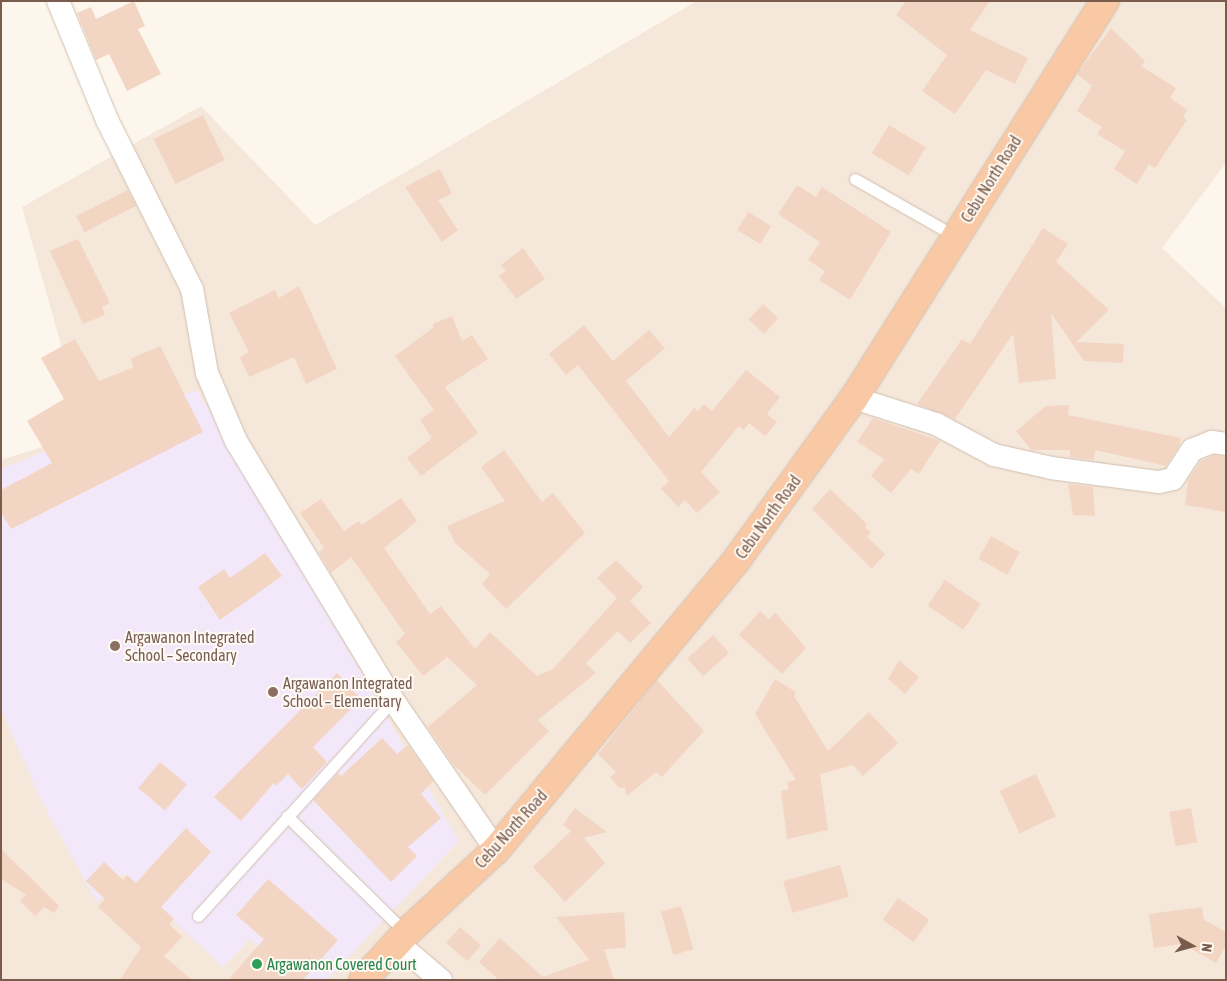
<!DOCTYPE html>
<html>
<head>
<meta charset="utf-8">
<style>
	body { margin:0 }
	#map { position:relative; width:1227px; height:981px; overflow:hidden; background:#fdf6ec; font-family:"Asap Condensed",sans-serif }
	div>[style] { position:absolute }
	.residential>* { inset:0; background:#f5e8da }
	.education>* { inset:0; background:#f3e8fa }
	.building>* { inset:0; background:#f3d5c3; transform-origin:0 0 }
	.roads { filter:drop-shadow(0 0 1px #d1beb0) drop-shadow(0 0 1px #d1beb0) }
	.service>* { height:11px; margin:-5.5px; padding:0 5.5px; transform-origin:5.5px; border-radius:5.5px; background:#fff }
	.minor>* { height:22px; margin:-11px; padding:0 11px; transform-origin:11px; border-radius:11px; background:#fff }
	.trunk>* { height:28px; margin:-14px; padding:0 14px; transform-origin:14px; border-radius:14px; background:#f9c8a4 }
	.dots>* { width:14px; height:14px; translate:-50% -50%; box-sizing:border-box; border:2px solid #fffaf3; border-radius:50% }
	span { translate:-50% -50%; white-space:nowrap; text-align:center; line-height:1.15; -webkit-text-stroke:4px #fffaf3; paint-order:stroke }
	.street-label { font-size:16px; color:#7a5c4d }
	.education-label { font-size:16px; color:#785e54 }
	.left { translate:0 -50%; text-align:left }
	.leisure-label { font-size:16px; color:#27864d }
	.frame { position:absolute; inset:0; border:2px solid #7a5c4d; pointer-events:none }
	.north { position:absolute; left:1167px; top:921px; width:50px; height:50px; -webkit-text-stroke:4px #fffaf3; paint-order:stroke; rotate:97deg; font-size:14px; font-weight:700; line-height:20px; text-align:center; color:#7a5c4d }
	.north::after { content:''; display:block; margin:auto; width:18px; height:22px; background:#7a5c4d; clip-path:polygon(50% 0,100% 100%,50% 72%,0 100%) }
</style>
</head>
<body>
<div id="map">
	<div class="residential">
		<i style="clip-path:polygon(697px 1px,1226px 1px,1226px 163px,1162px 248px,1226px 308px,1226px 980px,1px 980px,1px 460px,86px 433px,22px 207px,201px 106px,315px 225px)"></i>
	</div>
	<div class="education">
		<i style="clip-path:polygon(197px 390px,459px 841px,327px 980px,297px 980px,250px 939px,223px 967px,122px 873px,97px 903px,42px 802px,1px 710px,1px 469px)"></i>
	</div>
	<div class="building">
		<i style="clip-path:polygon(134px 1px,145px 26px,138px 29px,161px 74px,127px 91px,109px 54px,96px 60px,77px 13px,91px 7px,96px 19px)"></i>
		<i style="clip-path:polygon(906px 1px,990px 1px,970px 30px,1028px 58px,1015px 84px,986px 70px,955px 114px,922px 91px,947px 55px,896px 15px)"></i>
		<i style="clip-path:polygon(1111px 28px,1145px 61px,1141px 66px,1176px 88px,1170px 98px,1187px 110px,1183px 117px,1187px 120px,1155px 168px,1149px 164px,1137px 184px,1114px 169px,1125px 151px,1097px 134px,1102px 127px,1077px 111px,1092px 86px,1077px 74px)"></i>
		<i style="left:203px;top:115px;width:50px;height:55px;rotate:64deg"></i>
		<i style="left:889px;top:125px;width:43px;height:33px;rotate:31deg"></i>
		<i style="clip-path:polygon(440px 169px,452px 194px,438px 200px,458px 230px,442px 242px,405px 187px)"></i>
		<i style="clip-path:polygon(797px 185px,816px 197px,822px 187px,891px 232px,850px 300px,819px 280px,825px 271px,808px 260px,820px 242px,778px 214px)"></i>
		<i style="left:128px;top:190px;width:18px;height:58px;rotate:63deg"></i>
		<i style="left:748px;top:212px;width:27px;height:21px;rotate:31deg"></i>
		<i style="clip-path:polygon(1043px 228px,1068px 244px,1056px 262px,1109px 310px,1076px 342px,1124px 344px,1123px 363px,1084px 361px,1051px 313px,1056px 379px,1019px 383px,1013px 334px,955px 419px,917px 404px,962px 339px,970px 344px)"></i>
		<i style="clip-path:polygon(78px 239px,110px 303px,102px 307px,105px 315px,83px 324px,50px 251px)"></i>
		<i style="clip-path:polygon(523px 248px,545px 279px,516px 299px,499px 276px,506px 271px,501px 265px)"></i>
		<i style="clip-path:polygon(299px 286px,337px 369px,306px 384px,294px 357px,249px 377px,240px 357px,249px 352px,229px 313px,275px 290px,279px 298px)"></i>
		<i style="left:763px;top:304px;width:21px;height:21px;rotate:43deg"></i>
		<i style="clip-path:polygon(452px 316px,462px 341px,472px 335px,488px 359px,445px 387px,478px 433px,421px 476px,407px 458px,432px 438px,420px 420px,434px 410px,395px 356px,434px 327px,433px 324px)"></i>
		<i style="clip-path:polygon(584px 325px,613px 361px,649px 330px,665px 348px,626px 381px,669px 437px,694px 408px,698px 411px,704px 404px,712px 411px,746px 370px,780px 397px,767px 414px,777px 422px,765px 436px,749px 423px,744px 430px,739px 426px,701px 472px,720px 492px,697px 513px,685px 500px,678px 507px,661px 489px,669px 481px,578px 365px,566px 375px,549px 354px)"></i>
		<i style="clip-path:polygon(75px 339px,99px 381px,134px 367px,130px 359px,160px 346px,203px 432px,11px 529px,1px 512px,1px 490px,52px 463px,27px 421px,64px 399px,41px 358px)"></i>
		<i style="clip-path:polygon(1069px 405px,1068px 415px,1181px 438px,1179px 446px,1166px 466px,1095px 450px,1094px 460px,1070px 457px,1070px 450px,1031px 450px,1016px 431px,1046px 406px)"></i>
		<i style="clip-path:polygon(873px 418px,940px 441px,919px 474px,911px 469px,891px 493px,871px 476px,884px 459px,857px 442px)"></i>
		<i style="clip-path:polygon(504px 450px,542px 502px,553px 493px,585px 533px,506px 609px,482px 584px,490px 574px,455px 543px,447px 526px,505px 501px,481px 467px)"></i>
		<i style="clip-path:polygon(1214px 455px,1226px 457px,1226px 512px,1185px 505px,1188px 480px,1201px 461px)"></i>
		<i style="clip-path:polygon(1068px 484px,1093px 487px,1095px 516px,1073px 515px)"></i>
		<i style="clip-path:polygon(830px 489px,867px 524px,865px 528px,871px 532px,867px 537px,885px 554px,872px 569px,812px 509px)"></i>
		<i style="clip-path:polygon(401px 498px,417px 521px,384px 548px,430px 614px,441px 606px,475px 649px,490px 632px,537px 676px,553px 669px,617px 598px,597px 578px,616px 560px,643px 587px,630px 601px,651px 623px,630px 643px,618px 631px,586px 663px,596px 673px,538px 720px,549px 731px,485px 795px,453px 764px,428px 727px,477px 685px,447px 657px,423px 676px,396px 642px,405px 634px,351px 557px,331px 573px,319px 552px,324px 548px,300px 513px,321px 499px,344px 531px,359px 521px,362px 525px)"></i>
		<i style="left:991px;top:536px;width:33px;height:26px;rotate:29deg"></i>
		<i style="clip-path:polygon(265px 553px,282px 576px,220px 620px,198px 587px,224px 569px,230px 578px)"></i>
		<i style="left:945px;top:580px;width:43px;height:31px;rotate:34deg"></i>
		<i style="clip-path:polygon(760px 611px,769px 619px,775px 612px,806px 648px,782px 674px,739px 635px)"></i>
		<i style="left:713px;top:635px;width:24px;height:35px;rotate:48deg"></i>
		<i style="clip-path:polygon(899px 660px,919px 677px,905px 694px,888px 679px)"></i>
		<i style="clip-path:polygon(337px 673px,361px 699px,313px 747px,327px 762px,302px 789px,288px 774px,276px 786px,274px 783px,241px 821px,214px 797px)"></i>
		<i style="clip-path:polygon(775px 679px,796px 692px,794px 696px,828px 751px,869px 712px,898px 743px,863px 776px,853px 765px,820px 774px,828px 830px,787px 839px,781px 791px,789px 789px,787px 782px,796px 780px,755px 714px)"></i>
		<i style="clip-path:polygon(657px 680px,704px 731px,662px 777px,656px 772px,627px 796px,625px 788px,619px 788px,610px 777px,616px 772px,598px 754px)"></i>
		<i style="clip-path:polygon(382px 738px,397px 754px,408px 745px,433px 781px,421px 794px,441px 818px,408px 847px,417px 856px,391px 882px,313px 800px,338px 773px,341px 776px)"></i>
		<i style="left:160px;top:762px;width:35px;height:34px;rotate:40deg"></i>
		<i style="left:1036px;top:774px;width:47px;height:40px;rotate:65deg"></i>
		<i style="clip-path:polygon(575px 808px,607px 832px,584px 838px,605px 863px,565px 902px,533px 867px,571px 831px,563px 825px)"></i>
		<i style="left:1191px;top:808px;width:35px;height:22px;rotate:80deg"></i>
		<i style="clip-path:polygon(186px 828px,211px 852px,161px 907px,174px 919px,169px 924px,182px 937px,164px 956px,192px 980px,120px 980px,141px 947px,98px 907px,105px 899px,86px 881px,104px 862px,123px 880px,127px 875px,136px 883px)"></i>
		<i style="clip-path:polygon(1px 849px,59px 906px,54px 913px,44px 907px,35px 916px,20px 901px,26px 895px,1px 879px)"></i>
		<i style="left:840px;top:865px;width:33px;height:59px;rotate:74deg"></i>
		<i style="clip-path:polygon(268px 879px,338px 940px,303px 980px,228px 980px,264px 939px,236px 915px)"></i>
		<i style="left:898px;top:898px;width:38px;height:27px;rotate:35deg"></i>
		<i style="left:681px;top:906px;width:45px;height:21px;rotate:74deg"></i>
		<i style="clip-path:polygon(1202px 907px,1204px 920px,1226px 932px,1226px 945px,1216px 963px,1183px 944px,1154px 948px,1149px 914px)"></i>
		<i style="clip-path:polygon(624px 912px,626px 948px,604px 949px,614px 980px,499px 980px,479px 962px,500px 938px,543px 977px,589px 960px,556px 917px)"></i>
		<i style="left:460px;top:927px;width:28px;height:21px;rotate:41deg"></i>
	</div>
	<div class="roads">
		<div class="service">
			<i style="left:855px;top:179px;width:115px;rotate:29.7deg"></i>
			<i style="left:287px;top:816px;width:167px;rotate:44.5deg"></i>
			<i style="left:198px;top:916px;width:291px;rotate:-47.9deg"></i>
		</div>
		<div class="minor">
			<i style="left:58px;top:1px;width:129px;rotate:67.6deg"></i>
			<i style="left:107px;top:120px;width:189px;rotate:63.3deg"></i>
			<i style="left:192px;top:289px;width:85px;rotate:79.9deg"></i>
			<i style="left:207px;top:373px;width:74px;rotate:66.9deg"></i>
			<i style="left:236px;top:441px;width:303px;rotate:58.8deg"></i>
			<i style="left:393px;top:700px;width:182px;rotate:55.5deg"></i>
			<i style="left:854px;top:398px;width:86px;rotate:17.6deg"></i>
			<i style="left:936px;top:424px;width:66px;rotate:28.1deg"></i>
			<i style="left:994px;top:455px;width:58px;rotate:12.8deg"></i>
			<i style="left:1051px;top:468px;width:109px;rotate:7.4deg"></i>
			<i style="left:1159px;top:482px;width:14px;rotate:-12deg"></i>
			<i style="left:1173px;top:479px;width:35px;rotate:-57deg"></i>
			<i style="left:1192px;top:450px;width:22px;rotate:-22deg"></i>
			<i style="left:1212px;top:442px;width:14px;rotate:8deg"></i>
			<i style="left:396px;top:942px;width:59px;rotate:40.2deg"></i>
		</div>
		<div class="trunk">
			<i style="left:363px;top:980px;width:64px;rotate:-47.5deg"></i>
			<i style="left:406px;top:933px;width:122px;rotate:-42.7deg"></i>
			<i style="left:496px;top:850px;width:379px;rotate:-50.3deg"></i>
			<i style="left:738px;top:558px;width:198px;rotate:-54.1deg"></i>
			<i style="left:854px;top:398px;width:470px;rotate:-57.7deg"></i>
		</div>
	</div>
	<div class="dots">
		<i style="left:115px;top:646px;background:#8d6e63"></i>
		<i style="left:273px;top:692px;background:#8d6e63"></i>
		<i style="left:257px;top:964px;background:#2e9e5b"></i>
	</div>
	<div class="street-label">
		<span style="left:991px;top:179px;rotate:-58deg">Cebu North Road</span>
		<span style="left:768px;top:517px;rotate:-54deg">Cebu North Road</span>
		<span style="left:511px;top:829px;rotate:-48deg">Cebu North Road</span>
	</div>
	<div class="education-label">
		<span class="left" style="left:125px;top:646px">Argawanon Integrated<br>School – Secondary</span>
		<span class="left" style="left:283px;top:692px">Argawanon Integrated<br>School – Elementary</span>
	</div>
	<div class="leisure-label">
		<span class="left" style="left:267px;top:964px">Argawanon Covered Court</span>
	</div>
	<div class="frame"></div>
	<div class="north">N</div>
</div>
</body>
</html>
